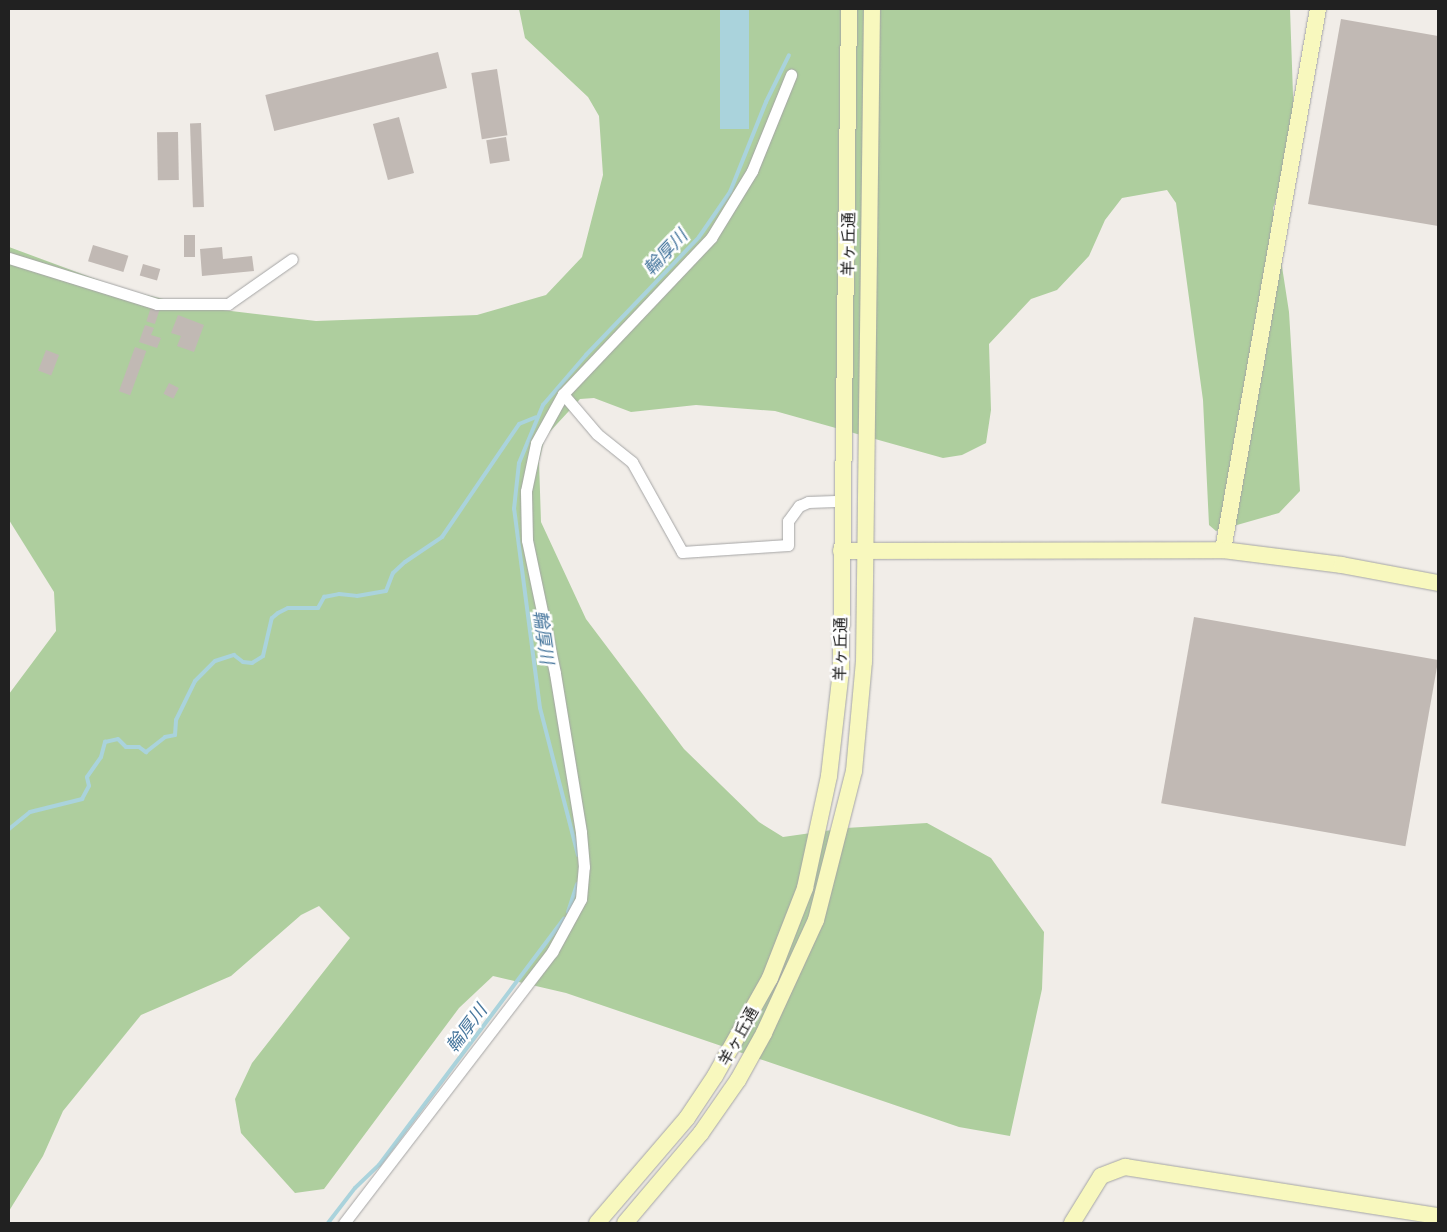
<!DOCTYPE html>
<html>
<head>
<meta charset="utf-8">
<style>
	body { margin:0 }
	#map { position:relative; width:1447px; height:1232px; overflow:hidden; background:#f1ede8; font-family:"Noto Sans","Noto Sans JP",sans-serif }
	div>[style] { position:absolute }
	.forest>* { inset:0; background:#aece9e }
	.water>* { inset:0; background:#aad3dc; transform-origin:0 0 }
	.stream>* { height:4px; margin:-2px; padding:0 2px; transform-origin:2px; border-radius:2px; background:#aad3dc }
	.building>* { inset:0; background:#c1b9b4; transform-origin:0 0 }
	.roads { filter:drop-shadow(0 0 1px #a5a5a5) drop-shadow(0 0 1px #a5a5a5) }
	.street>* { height:11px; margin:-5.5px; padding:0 5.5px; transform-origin:5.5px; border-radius:5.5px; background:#fff }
	.secondary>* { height:16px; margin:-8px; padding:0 8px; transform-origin:8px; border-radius:8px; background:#f8f8be }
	span { translate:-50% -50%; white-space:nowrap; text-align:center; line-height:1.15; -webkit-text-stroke:5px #fff; paint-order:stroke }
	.street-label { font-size:16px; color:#212121 }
	.water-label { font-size:18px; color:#49789e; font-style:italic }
	.frame { position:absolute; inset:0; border:10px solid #212121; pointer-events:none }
</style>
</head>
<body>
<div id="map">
	<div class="forest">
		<i style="clip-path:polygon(519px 9px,1290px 9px,1295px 152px,1273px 208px,1289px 312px,1300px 491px,1279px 513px,1216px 531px,1209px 525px,1203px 400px,1176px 203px,1167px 190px,1122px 198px,1105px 220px,1089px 256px,1057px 290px,1031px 299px,989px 344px,991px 410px,986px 443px,962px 455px,943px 458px,775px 411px,696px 405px,631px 412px,594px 398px,580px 399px,545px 437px,539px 461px,541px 522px,586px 619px,684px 749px,759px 822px,783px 837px,846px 828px,927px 823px,991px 858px,1044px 932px,1042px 989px,1010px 1136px,959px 1127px,566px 993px,493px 976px,459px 1008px,324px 1189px,295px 1193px,241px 1133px,235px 1099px,252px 1063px,350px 938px,319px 906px,301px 915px,231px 976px,141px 1015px,63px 1111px,43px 1156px,9px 1211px,9px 694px,56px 631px,54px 592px,9px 520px,9px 247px,125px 290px,198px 307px,316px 321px,477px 315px,546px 295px,582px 257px,603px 175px,599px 116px,588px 97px,525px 38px)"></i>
	</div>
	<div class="water">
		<i style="left:720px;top:9px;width:29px;height:120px"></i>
	</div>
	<div class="stream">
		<i style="left:9px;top:829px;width:27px;rotate:-39deg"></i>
		<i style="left:30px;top:812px;width:54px;rotate:-14deg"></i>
		<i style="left:82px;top:799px;width:15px;rotate:-62deg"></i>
		<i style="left:89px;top:786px;width:9px;rotate:-103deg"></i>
		<i style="left:87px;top:777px;width:24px;rotate:-55deg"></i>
		<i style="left:101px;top:757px;width:16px;rotate:-75deg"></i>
		<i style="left:105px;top:742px;width:13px;rotate:-13deg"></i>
		<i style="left:118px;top:739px;width:11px;rotate:45deg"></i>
		<i style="left:126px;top:747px;width:13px"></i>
		<i style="left:139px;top:747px;width:9px;rotate:36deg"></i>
		<i style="left:146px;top:752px;width:24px;rotate:-38deg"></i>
		<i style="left:165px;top:737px;width:10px;rotate:-11deg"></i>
		<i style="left:175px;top:735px;width:15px;rotate:-86deg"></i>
		<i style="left:176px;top:720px;width:43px;rotate:-64deg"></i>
		<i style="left:195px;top:681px;width:28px;rotate:-45deg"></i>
		<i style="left:215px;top:661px;width:20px;rotate:-18deg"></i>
		<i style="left:234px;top:655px;width:11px;rotate:38deg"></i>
		<i style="left:243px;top:662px;width:9px;rotate:6deg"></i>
		<i style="left:252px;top:663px;width:13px;rotate:-32deg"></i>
		<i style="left:263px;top:656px;width:39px;rotate:-77deg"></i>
		<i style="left:272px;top:618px;width:8px;rotate:-40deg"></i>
		<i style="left:278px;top:613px;width:11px;rotate:-27deg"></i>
		<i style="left:288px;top:608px;width:30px"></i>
		<i style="left:318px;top:608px;width:13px;rotate:-61deg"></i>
		<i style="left:324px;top:597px;width:15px;rotate:-11deg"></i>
		<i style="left:339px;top:594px;width:18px;rotate:6deg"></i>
		<i style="left:357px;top:596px;width:29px;rotate:-10deg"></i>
		<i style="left:386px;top:591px;width:19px;rotate:-69deg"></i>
		<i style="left:393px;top:573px;width:16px;rotate:-43deg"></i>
		<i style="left:405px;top:562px;width:45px;rotate:-34deg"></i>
		<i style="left:442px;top:537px;width:137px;rotate:-55.7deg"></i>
		<i style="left:519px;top:424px;width:18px;rotate:-22deg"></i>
		<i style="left:578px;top:855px;width:152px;rotate:-104.5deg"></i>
		<i style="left:540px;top:708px;width:201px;rotate:-97.4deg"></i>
		<i style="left:514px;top:509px;width:46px;rotate:-83.8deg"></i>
		<i style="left:519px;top:463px;width:63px;rotate:-67.5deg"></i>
		<i style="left:543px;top:405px;width:66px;rotate:-49.3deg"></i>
		<i style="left:586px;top:355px;width:163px;rotate:-46.2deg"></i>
		<i style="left:699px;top:237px;width:55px;rotate:-55.4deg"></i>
		<i style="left:730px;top:192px;width:97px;rotate:-68.2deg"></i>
		<i style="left:766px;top:102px;width:52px;rotate:-63.9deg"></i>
		<i style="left:568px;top:912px;width:29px;rotate:-72deg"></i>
		<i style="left:328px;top:1223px;width:44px;rotate:-52.4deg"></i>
		<i style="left:355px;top:1188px;width:33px;rotate:-44deg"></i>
		<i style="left:379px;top:1165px;width:308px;rotate:-53.1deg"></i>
	</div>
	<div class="building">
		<i style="clip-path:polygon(1341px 19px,1438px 36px,1438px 226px,1308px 204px)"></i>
		<i style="left:438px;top:52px;width:37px;height:178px;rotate:76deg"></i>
		<i style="left:497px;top:69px;width:67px;height:26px;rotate:81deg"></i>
		<i style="left:399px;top:117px;width:58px;height:27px;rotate:75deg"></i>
		<i style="left:201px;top:123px;width:84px;height:11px;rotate:88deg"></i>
		<i style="left:178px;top:132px;width:48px;height:21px;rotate:89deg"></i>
		<i style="left:506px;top:137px;width:24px;height:20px;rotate:81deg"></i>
		<i style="left:184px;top:235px;width:11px;height:22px"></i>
		<i style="left:93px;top:245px;width:37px;height:17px;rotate:17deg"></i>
		<i style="clip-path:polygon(222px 247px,223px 259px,252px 256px,254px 271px,202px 276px,200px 249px)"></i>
		<i style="left:143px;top:264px;width:18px;height:12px;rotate:16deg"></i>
		<i style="left:151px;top:307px;width:9px;height:15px;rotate:18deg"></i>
		<i style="clip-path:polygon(178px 315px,204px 325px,194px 352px,177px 346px,181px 336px,171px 333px)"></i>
		<i style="clip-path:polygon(145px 325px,154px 328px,151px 335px,161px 338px,157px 348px,139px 342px)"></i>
		<i style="left:135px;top:347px;width:12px;height:47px;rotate:20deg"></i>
		<i style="left:46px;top:350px;width:14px;height:22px;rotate:21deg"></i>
		<i style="left:169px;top:383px;width:11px;height:12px;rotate:27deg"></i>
		<i style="left:1194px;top:617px;width:248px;height:189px;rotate:10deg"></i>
	</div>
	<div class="roads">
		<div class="street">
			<i style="left:9px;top:258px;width:155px;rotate:17.3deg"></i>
			<i style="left:157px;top:304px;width:71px"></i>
			<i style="left:228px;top:304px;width:78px;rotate:-35.1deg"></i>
			<i style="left:563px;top:394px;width:52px;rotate:49.6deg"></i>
			<i style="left:597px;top:434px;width:45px;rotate:38.7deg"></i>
			<i style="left:632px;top:462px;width:103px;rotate:60.9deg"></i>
			<i style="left:682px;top:552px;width:106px;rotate:-3.8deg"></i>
			<i style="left:788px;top:545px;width:24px;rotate:-90deg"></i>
			<i style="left:788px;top:521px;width:19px;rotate:-54deg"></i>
			<i style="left:799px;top:506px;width:10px;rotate:-24deg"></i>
			<i style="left:808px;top:502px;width:34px;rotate:-2deg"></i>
			<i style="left:344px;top:1223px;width:342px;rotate:-52.5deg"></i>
			<i style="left:552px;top:952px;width:60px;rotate:-61.3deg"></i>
			<i style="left:581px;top:899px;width:32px;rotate:-85deg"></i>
			<i style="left:584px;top:867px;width:35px;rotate:-95deg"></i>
			<i style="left:581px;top:832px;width:161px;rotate:-99.3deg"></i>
			<i style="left:555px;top:673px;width:136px;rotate:-101.9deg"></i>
			<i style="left:527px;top:540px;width:49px;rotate:-91.2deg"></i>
			<i style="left:526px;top:491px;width:49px;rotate:-78.2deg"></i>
			<i style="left:536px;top:443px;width:56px;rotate:-61.1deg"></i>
			<i style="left:563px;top:394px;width:215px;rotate:-46.5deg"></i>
			<i style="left:711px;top:238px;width:79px;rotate:-58.5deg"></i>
			<i style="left:752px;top:171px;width:104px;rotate:-67.9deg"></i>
		</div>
		<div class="secondary">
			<i style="left:1223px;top:550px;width:549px;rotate:-80.04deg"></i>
			<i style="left:841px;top:551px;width:382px;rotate:-0.1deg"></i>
			<i style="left:1223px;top:550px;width:120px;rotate:7.2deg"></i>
			<i style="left:1342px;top:565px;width:98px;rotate:10.6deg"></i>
			<i style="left:597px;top:1223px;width:138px;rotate:-49.4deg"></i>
			<i style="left:687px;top:1118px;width:50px;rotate:-56.3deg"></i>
			<i style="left:715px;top:1076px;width:112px;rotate:-60.7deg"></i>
			<i style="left:770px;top:978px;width:97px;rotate:-68.7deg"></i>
			<i style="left:805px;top:888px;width:115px;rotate:-77.9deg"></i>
			<i style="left:829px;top:776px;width:107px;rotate:-83.5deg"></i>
			<i style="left:841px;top:670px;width:661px;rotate:-89.31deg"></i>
			<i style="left:625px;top:1223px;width:118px;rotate:-49.8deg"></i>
			<i style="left:701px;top:1133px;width:65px;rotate:-55.1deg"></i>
			<i style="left:738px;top:1080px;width:54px;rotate:-61deg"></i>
			<i style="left:764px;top:1033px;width:124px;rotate:-65.3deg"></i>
			<i style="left:816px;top:920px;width:154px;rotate:-75.7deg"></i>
			<i style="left:854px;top:771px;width:109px;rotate:-84.8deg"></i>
			<i style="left:864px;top:662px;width:653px;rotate:-89.3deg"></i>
			<i style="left:1072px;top:1223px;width:55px;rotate:-58.3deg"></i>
			<i style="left:1101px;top:1176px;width:26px;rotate:-21deg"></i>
			<i style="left:1125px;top:1167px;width:317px;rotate:8.9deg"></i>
		</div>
	</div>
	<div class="street-label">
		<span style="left:848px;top:244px;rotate:-89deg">羊ヶ丘通</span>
		<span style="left:840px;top:649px;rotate:-89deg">羊ヶ丘通</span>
		<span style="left:738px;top:1036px;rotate:-61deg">羊ヶ丘通</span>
	</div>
	<div class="water-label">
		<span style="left:665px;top:252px;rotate:-47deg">輪厚川</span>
		<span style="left:544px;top:637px;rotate:82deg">輪厚川</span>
		<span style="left:466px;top:1028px;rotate:-53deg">輪厚川</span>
	</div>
	<div class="frame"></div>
</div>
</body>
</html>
